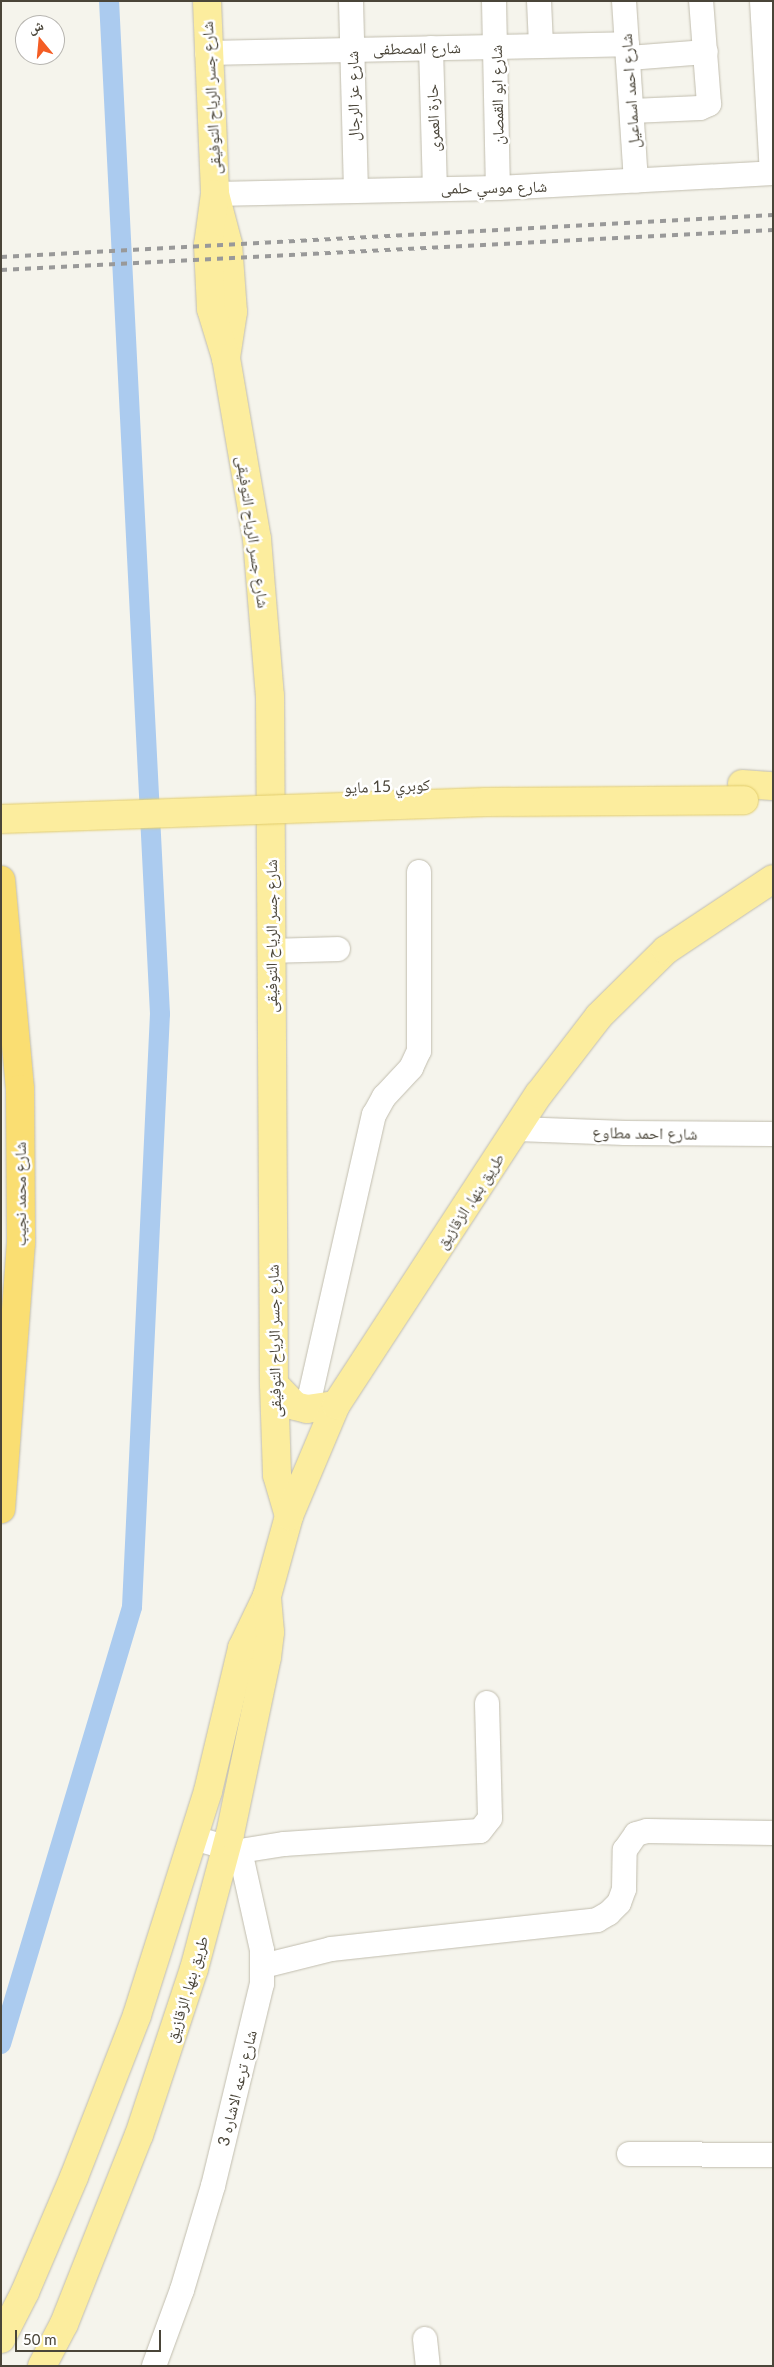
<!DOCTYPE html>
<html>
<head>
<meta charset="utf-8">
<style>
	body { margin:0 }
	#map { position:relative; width:774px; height:2367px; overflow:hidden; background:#f5f4ec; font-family:Lato,"Noto Naskh Arabic",sans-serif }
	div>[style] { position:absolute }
	.canal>* { height:20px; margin:-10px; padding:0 10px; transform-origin:10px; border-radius:10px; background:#abcbef }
	.roads { filter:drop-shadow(0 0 1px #c1bdae) drop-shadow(0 0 1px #c1bdae) }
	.minor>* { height:24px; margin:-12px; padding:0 12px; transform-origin:12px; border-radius:12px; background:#fff }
	.major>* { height:28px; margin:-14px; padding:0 14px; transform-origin:14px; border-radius:14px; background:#fced9e }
	.highway>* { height:28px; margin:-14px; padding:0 14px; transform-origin:14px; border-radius:14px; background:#fade72 }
	.rail>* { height:4px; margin-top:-2px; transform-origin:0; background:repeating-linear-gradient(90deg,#999 0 6px,transparent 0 12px) }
	.bridges { filter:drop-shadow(0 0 1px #e2cd6d) drop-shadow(0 0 1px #e2cd6d) }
	.major-bridge>* { height:28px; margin:-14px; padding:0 14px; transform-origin:14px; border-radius:14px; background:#fced9e }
	span { translate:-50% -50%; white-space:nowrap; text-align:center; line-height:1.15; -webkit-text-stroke:5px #fff; paint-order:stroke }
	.street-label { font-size:16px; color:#4a4539 }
	.frame { position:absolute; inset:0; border:2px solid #4a4539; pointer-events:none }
	.north { position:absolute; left:15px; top:15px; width:50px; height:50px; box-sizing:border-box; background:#fff; border:1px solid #b7b5b0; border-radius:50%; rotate:343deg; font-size:14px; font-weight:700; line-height:20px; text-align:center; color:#4a4539 }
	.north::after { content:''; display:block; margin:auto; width:18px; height:22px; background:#f45d24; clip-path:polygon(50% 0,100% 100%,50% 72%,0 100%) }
	.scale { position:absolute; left:15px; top:2330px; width:146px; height:22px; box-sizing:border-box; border:2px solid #4a4539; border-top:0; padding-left:6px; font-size:15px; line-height:18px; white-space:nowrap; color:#4a4539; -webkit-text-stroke:4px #fff; paint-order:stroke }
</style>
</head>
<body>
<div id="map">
	<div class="canal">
		<i style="left:1px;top:2044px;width:456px;rotate:-73.3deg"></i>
		<i style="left:132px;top:1607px;width:594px;rotate:-87.3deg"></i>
		<i style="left:160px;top:1014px;width:1014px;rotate:-92.88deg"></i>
	</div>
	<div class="roads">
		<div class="minor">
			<i style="left:351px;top:1px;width:189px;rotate:88.5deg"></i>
			<i style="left:494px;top:1px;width:187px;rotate:88.8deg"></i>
			<i style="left:539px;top:1px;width:44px;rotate:87.4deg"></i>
			<i style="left:624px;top:1px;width:180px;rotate:86.2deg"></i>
			<i style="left:762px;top:1px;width:172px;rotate:86.7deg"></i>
			<i style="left:431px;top:48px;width:140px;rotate:88.4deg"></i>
			<i style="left:207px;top:53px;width:420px;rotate:-1.2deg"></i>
			<i style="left:629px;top:58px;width:77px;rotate:-4.5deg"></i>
			<i style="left:632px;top:111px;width:68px;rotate:-2.5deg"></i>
			<i style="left:700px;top:108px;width:10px;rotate:-24deg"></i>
			<i style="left:709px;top:104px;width:103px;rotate:-94.4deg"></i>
			<i style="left:215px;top:194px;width:283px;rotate:-1.2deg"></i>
			<i style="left:498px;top:188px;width:275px;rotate:-3.1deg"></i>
			<i style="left:271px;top:951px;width:67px;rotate:-1.7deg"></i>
			<i style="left:517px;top:1129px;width:108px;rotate:2.1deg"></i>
			<i style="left:625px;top:1133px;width:148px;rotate:0.4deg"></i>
			<i style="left:307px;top:1409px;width:302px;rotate:-77.2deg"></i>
			<i style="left:374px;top:1115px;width:21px;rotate:-61deg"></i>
			<i style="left:384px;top:1097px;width:40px;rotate:-47deg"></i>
			<i style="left:411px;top:1068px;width:19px;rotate:-65deg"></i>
			<i style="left:419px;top:1051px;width:179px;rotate:-90deg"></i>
			<i style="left:240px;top:1851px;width:45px;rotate:-9deg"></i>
			<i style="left:284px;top:1844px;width:196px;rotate:-3.8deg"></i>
			<i style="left:480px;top:1831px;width:16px;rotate:-52deg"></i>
			<i style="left:490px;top:1818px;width:115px;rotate:-91.5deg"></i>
			<i style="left:263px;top:1966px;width:70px;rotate:-14deg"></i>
			<i style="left:331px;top:1949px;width:268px;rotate:-6.2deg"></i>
			<i style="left:597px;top:1920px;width:14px;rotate:-30deg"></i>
			<i style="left:609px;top:1913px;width:14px;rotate:-45deg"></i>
			<i style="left:619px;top:1903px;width:15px;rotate:-70deg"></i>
			<i style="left:624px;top:1889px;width:39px;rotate:-89deg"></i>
			<i style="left:625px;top:1850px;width:19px;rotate:-55deg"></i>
			<i style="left:636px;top:1834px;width:11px;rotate:-15deg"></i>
			<i style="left:647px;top:1831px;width:126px;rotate:0.9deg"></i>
			<i style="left:629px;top:2154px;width:144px;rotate:0.4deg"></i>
			<i style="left:425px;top:2339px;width:27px;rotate:84deg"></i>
			<i style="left:154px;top:2366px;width:81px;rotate:-69.8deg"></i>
			<i style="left:182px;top:2290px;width:109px;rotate:-73.4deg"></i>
			<i style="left:213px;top:2186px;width:208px;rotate:-76.4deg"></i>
			<i style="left:262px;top:1984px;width:34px;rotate:-90deg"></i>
			<i style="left:262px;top:1950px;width:101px;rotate:-102.5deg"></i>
			<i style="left:240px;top:1851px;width:49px;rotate:-164.5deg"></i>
		</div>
		<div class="major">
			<i style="left:207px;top:1px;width:193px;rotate:87.6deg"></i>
			<i style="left:215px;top:194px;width:52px;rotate:75.4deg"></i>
			<i style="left:228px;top:244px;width:68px;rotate:85.8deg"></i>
			<i style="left:233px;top:312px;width:47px;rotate:98.7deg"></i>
			<i style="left:215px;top:194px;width:51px;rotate:97.8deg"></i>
			<i style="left:208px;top:245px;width:64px;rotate:87.3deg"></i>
			<i style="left:211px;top:309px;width:51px;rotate:73deg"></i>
			<i style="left:226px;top:358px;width:184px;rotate:80.3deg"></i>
			<i style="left:257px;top:539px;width:158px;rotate:85.3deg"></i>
			<i style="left:270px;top:696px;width:688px;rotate:89.67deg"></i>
			<i style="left:274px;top:1384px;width:91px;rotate:88.1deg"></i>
			<i style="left:277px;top:1475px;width:43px;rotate:73.7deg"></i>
			<i style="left:742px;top:784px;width:31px;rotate:4deg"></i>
			<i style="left:274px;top:1384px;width:30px;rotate:46deg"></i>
			<i style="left:295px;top:1406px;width:12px;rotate:14deg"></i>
			<i style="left:307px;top:1409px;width:29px;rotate:-8deg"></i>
			<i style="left:1px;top:2339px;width:53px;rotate:-62.9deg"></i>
			<i style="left:25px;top:2292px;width:125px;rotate:-66.9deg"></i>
			<i style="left:74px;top:2177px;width:174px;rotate:-68.7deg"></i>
			<i style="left:137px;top:2015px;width:235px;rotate:-72.4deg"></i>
			<i style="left:208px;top:1791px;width:147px;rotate:-76.6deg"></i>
			<i style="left:242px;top:1648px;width:58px;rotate:-64.3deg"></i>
			<i style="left:267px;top:1596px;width:83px;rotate:-74.6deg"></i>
			<i style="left:289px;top:1516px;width:121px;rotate:-67.1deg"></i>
			<i style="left:336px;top:1405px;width:371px;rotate:-56.9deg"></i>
			<i style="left:539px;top:1094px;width:98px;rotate:-52.4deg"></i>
			<i style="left:599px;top:1016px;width:94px;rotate:-44.6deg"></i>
			<i style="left:666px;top:950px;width:128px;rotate:-33.6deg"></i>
			<i style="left:42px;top:2366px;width:47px;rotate:-62.4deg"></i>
			<i style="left:64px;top:2324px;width:203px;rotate:-68.4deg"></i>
			<i style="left:139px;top:2135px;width:175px;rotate:-71.7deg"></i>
			<i style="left:194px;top:1969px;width:140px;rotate:-75.1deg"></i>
			<i style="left:230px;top:1834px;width:181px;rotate:-78.2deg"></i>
			<i style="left:267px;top:1657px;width:25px;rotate:-83deg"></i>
			<i style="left:270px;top:1632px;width:36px;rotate:-95deg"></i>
		</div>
		<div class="highway">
			<i style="left:1px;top:880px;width:210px;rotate:84.8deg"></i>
			<i style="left:20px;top:1089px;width:154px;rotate:89.6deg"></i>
			<i style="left:21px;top:1243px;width:267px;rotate:94.3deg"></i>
		</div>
	</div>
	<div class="rail">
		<i style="left:1px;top:257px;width:773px;rotate:-3.11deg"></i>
		<i style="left:1px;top:270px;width:773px;rotate:-2.97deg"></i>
	</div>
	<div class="bridges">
		<div class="major-bridge">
			<i style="left:1px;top:819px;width:485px;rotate:-2deg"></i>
			<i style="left:486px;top:802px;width:258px;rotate:-0.4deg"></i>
		</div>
	</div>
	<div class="street-label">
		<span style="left:417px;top:48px;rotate:-1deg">شارع المصطفى</span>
		<span style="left:630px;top:91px;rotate:-94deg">شارع احمد اسماعيل</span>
		<span style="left:497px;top:95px;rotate:-91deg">شارع ابو القمصان</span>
		<span style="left:353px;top:96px;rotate:-91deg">شارع عز الرجال</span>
		<span style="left:211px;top:98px;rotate:-93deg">شارع جسر الرياح التوفيقى</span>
		<span style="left:433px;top:118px;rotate:-92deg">حارة العمرى</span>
		<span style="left:494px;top:187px;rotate:-1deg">شارع موسي حلمى</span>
		<span style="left:253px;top:532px;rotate:82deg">شارع جسر الرياح التوفيقى</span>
		<span style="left:387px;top:786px;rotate:-2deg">كوبري 15 مايو</span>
		<span style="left:271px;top:936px;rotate:-90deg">شارع جسر الرياح التوفيقى</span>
		<span style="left:645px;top:1133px;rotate:1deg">شارع احمد مطاوع</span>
		<span style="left:20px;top:1194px;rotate:-90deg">شارع محمد نجيب</span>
		<span style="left:470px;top:1201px;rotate:-57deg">طريق بنها, الزقازيق</span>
		<span style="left:274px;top:1341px;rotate:-91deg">شارع جسر الرياح التوفيقى</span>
		<span style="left:187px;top:1989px;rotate:-73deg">طريق بنها, الزقازيق</span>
		<span style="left:237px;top:2088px;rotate:-76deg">شارع ترعه الاشاره 3</span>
	</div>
	<div class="frame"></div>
	<div class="north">ش</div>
	<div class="scale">50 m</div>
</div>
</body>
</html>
